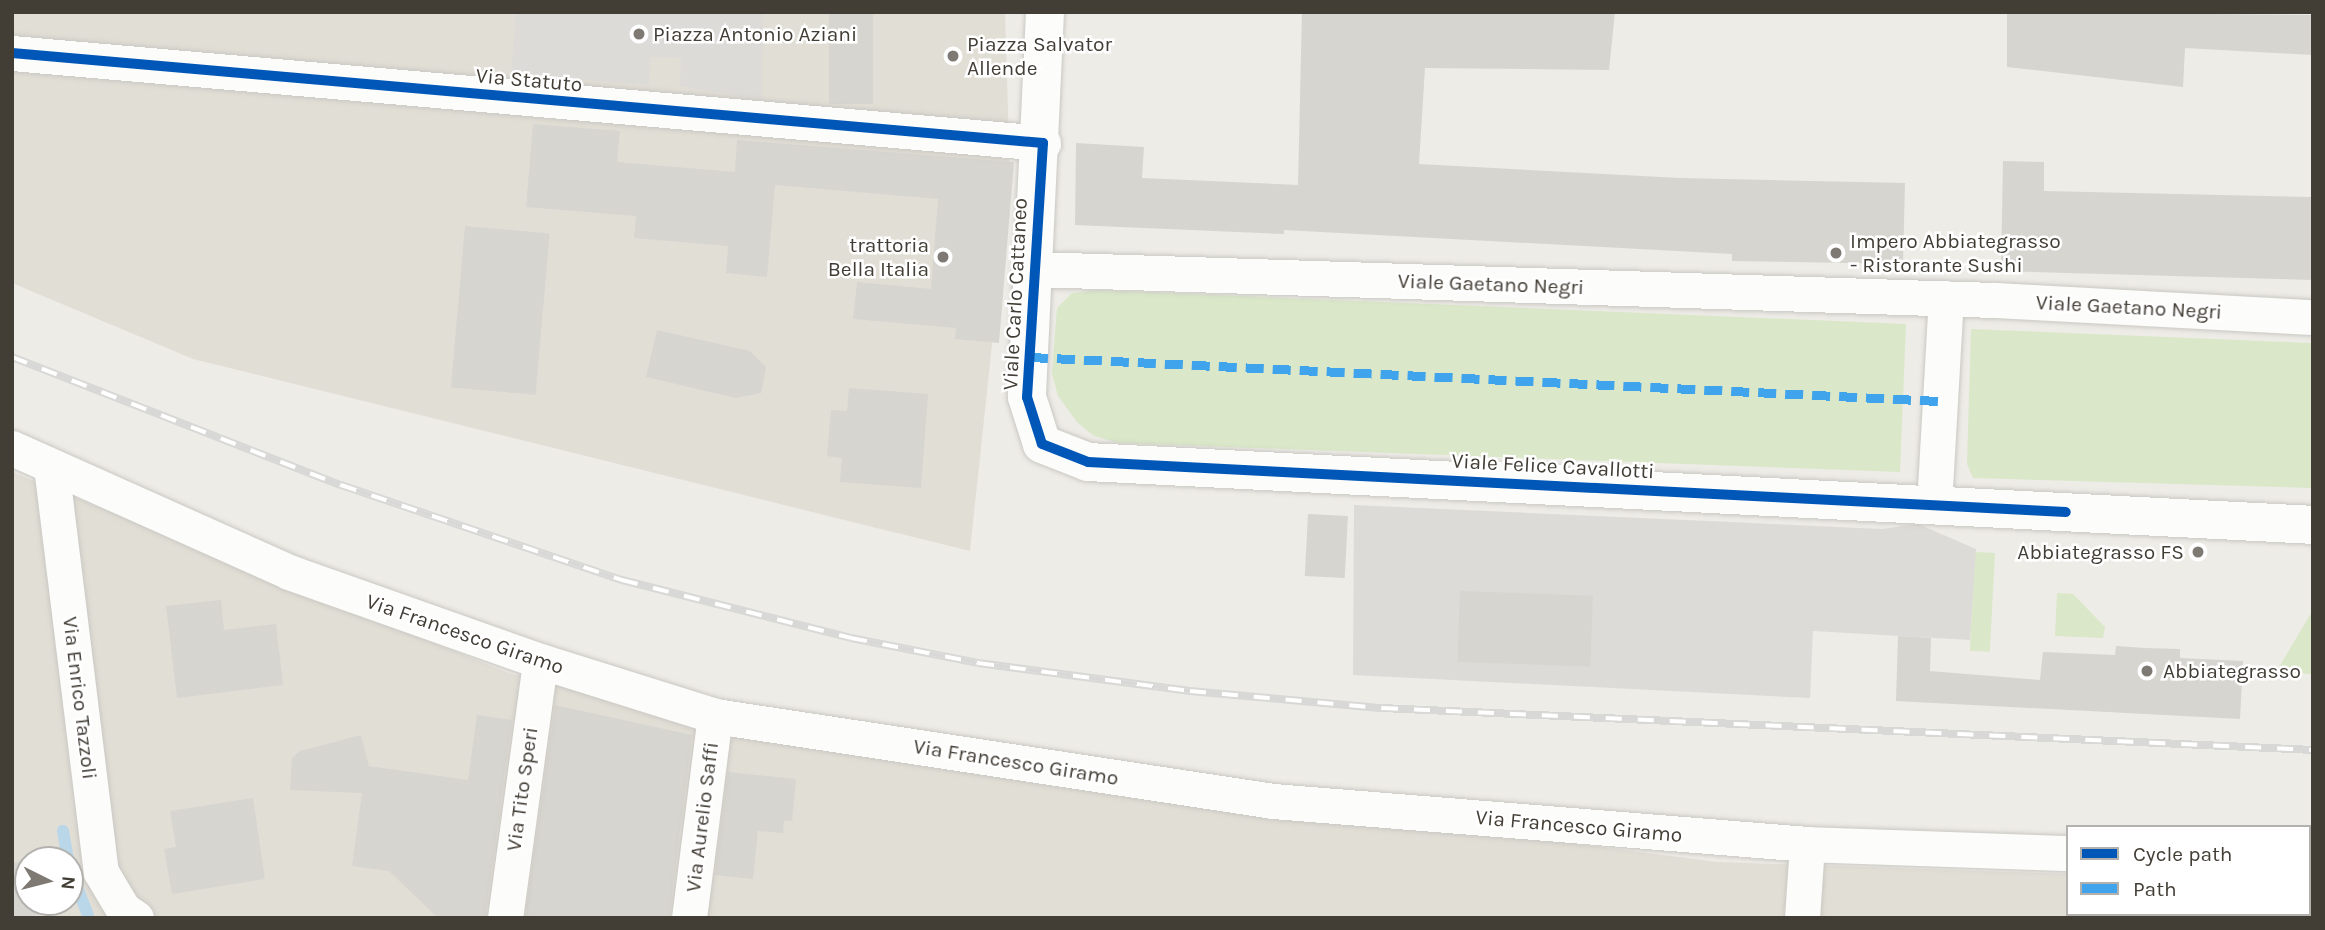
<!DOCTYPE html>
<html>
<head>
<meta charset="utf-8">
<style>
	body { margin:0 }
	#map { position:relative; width:2325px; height:930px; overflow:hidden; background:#eeece7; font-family:Karla,sans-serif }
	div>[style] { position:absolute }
	.residential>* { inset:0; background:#e1ded5 }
	.green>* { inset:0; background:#dae7c8; transform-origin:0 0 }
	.parking>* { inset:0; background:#dddbd7 }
	.stream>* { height:12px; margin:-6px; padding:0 6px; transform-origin:6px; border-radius:6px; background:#bad6e9 }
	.building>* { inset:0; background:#d7d5d0; transform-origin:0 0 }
	.roads { filter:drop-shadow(0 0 2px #cac8c3) drop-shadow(0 0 2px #cac8c3) }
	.minor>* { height:35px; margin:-17.5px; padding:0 17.5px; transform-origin:17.5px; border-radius:17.5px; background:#fcfcfb }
	.tertiary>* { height:38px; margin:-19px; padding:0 19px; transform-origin:19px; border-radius:19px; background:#fcfcfb }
	.rail>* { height:8px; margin-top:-4px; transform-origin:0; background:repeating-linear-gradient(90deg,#fff 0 16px,#d8d8d7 0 32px); box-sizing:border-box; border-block:2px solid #d8d8d7 }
	.quiet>* { height:9px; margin-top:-4.5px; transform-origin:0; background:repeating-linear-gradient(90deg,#3fa4eb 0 18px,transparent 0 27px) }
	.cycleway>* { height:10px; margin:-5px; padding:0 5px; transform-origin:5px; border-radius:5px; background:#0057b8 }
	.dots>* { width:19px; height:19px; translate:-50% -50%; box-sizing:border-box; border:4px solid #fff; border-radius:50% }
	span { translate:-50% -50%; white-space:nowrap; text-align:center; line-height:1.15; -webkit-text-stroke:5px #fff; paint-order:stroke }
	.poi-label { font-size:21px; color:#423d35 }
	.left { translate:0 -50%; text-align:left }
	.right { translate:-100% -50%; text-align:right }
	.street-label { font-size:21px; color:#423d35 }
	.frame { position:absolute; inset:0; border:14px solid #423d35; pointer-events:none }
	.legend { position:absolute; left:2066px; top:825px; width:245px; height:91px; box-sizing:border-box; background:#fff; border:2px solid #b3b1ae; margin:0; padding:9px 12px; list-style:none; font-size:21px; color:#423d35 }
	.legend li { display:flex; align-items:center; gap:14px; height:35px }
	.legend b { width:35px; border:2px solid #b3b1ae }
	.north { position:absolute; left:14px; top:846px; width:70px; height:70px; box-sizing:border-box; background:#fff; border:2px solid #b3b1ae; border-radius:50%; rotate:96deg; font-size:19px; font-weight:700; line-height:28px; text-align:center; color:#423d35 }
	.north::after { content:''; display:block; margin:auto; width:24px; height:32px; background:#7e7a73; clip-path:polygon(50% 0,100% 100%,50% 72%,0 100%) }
</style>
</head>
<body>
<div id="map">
	<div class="residential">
		<i style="clip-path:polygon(12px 12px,1005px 12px,1010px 176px,970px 551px,193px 359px,12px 283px)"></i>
		<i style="clip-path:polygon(evenodd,12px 472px,508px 673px,826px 748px,1718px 862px,2068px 874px,2068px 914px,2309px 914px,2313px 880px,2313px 918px,12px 918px,12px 472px,28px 860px,70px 860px,70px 902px,28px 902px,28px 860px)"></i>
	</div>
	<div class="green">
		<i style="clip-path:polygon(1098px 290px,1906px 324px,1900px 472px,1119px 443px,1094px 436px,1077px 422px,1058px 396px,1052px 373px,1057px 308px,1072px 293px)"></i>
		<i style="clip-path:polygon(1971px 329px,2313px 343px,2313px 488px,1973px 478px,1967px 464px)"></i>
		<i style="left:1995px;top:553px;width:99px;height:20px;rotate:93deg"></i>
		<i style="clip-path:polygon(2057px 593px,2073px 594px,2105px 627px,2103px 638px,2055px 636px)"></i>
		<i style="clip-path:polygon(2313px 610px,2313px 674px,2276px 672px)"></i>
	</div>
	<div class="parking">
		<i style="clip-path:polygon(516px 12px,763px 12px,762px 100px,680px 86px,681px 58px,651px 57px,649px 85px,511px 74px)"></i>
		<i style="clip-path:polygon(1354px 505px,1882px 529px,1918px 524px,1976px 549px,1970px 640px,1813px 631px,1810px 698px,1353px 675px)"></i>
	</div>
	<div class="stream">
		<i style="left:63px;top:831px;width:29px;rotate:80deg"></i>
		<i style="left:70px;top:870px;width:48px;rotate:68.2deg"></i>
	</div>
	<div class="building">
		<i style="left:829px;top:12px;width:44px;height:92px"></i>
		<i style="clip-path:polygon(1302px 12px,1615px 12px,1609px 70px,1425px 68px,1419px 164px,1680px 178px,1905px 183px,1903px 264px,1732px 261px,1732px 254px,1284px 230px,1284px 234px,1075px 225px,1076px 143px,1144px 147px,1142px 178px,1298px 185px)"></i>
		<i style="clip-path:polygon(2007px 12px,2313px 15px,2313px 55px,2185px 48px,2183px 87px,2007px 67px)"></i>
		<i style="clip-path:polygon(533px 124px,620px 131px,617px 162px,735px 172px,737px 140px,1014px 162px,999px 343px,955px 339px,956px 328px,853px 319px,857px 282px,931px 289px,938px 199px,775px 185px,767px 277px,726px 273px,728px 246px,634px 238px,636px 216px,526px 207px)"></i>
		<i style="clip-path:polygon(2003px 161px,2044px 162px,2044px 191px,2313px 197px,2313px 280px,2001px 271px)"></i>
		<i style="left:465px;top:226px;width:85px;height:162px;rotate:5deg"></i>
		<i style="clip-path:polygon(657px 330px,750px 351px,766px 367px,761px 393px,736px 398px,646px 377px)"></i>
		<i style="clip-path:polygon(849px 388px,928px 394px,921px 488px,840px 482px,842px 458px,827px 456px,831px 410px,847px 411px)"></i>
		<i style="left:1308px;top:514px;width:40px;height:62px;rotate:3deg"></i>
		<i style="left:1460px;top:591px;width:133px;height:71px;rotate:2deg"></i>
		<i style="clip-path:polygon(221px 600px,224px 630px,276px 624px,283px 685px,177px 698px,166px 606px)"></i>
		<i style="clip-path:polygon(1898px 636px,1931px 638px,1930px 671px,2040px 680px,2043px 652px,2115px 655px,2116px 646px,2145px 648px,2180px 649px,2180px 658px,2243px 661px,2240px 719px,1896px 701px)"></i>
		<i style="clip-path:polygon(555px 705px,692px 735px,669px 918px,525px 918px)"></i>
		<i style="clip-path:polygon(477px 715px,512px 720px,485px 918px,438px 918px,389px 871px,352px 866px,362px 793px,290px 790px,292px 758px,300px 751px,361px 735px,369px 766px,468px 780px)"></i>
		<i style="clip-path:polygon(728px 772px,796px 779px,792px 821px,784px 821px,783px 833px,758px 831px,753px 879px,715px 875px)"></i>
		<i style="clip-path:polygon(253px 798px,265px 879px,172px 894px,164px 849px,176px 847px,170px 811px)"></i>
		<i style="clip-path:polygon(28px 861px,28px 902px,58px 902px,60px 913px,12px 918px,12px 863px)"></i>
	</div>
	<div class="roads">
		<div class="minor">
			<i style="left:12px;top:53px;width:1035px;rotate:4.99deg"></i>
			<i style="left:1035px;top:269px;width:961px;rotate:1.85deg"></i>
			<i style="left:1995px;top:300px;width:318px;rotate:3.1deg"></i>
			<i style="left:12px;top:448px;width:303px;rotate:24.1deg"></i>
			<i style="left:289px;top:572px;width:266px;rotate:19.5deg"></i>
			<i style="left:540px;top:661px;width:183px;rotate:17.4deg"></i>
			<i style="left:715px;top:716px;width:564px;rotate:8.66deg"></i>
			<i style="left:1273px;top:801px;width:536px;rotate:4.6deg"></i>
			<i style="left:1807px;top:844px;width:261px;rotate:2deg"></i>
			<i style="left:51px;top:466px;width:409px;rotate:83deg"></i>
			<i style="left:101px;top:872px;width:43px;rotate:59.3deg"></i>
			<i style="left:123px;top:909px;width:16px;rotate:35deg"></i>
			<i style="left:1934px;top:505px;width:207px;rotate:-86.7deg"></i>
			<i style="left:2309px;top:862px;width:4px"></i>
			<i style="left:2240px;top:914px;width:4px;rotate:90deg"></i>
			<i style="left:505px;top:918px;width:259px;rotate:-82.2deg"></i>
			<i style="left:689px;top:918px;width:204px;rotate:-82.7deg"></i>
			<i style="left:1802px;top:918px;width:74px;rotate:-86.1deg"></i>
		</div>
		<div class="tertiary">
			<i style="left:1045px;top:12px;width:385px;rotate:92.7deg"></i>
			<i style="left:1027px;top:397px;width:49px;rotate:72.3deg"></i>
			<i style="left:1042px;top:444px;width:49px;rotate:21.4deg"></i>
			<i style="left:1088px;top:462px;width:1227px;rotate:2.94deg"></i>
		</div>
	</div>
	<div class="rail">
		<i style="left:12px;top:357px;width:353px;rotate:21.3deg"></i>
		<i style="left:341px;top:485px;width:297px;rotate:18.7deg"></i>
		<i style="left:622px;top:580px;width:236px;rotate:14.2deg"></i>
		<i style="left:851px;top:638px;width:129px;rotate:11.1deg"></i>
		<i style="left:978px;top:663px;width:214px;rotate:7.5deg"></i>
		<i style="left:1190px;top:691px;width:193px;rotate:5.1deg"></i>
		<i style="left:1382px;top:708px;width:932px;rotate:2.58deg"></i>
	</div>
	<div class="quiet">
		<i style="left:1030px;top:357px;width:911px;rotate:2.77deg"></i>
	</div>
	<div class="cycleway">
		<i style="left:12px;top:53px;width:1035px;rotate:4.99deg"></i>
		<i style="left:1043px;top:143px;width:255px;rotate:93.6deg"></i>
		<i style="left:1027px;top:397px;width:49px;rotate:72.3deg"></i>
		<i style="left:1042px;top:444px;width:49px;rotate:21.4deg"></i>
		<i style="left:1088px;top:462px;width:979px;rotate:2.93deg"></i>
	</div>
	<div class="dots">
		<i style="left:639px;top:34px;background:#7e7a73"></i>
		<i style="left:953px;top:56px;background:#7e7a73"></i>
		<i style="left:1836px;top:253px;background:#7e7a73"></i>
		<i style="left:943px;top:257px;background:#7e7a73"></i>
		<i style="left:2198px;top:552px;background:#7e7a73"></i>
		<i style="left:2147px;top:671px;background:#7e7a73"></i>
	</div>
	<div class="poi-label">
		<span class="left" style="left:653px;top:34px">Piazza Antonio Aziani</span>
		<span class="left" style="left:967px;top:56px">Piazza Salvator<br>Allende</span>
		<span class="left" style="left:1850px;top:253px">Impero Abbiategrasso<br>- Ristorante Sushi</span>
		<span class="right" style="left:929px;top:257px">trattoria<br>Bella Italia</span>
		<span class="right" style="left:2184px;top:552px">Abbiategrasso FS</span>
		<span class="left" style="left:2163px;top:671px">Abbiategrasso</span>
	</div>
	<div class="street-label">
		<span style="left:529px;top:80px;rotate:5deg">Via Statuto</span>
		<span style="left:1491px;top:284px;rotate:2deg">Viale Gaetano Negri</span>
		<span style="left:1015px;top:294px;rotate:-87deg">Viale Carlo Cattaneo</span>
		<span style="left:2129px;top:307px;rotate:3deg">Viale Gaetano Negri</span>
		<span style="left:1553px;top:466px;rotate:3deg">Viale Felice Cavallotti</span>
		<span style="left:465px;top:634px;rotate:19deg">Via Francesco Giramo</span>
		<span style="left:80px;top:698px;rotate:83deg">Via Enrico Tazzoli</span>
		<span style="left:1016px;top:762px;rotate:9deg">Via Francesco Giramo</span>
		<span style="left:522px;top:789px;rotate:-82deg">Via Tito Speri</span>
		<span style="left:702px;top:817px;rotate:-83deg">Via Aurelio Saffi</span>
		<span style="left:1579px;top:826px;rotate:5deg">Via Francesco Giramo</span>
	</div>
	<div class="frame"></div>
	<ul class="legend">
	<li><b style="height:9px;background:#0057b8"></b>Cycle path</li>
	<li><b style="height:9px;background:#3fa4eb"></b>Path</li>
	</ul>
	<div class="north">N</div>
</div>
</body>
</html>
